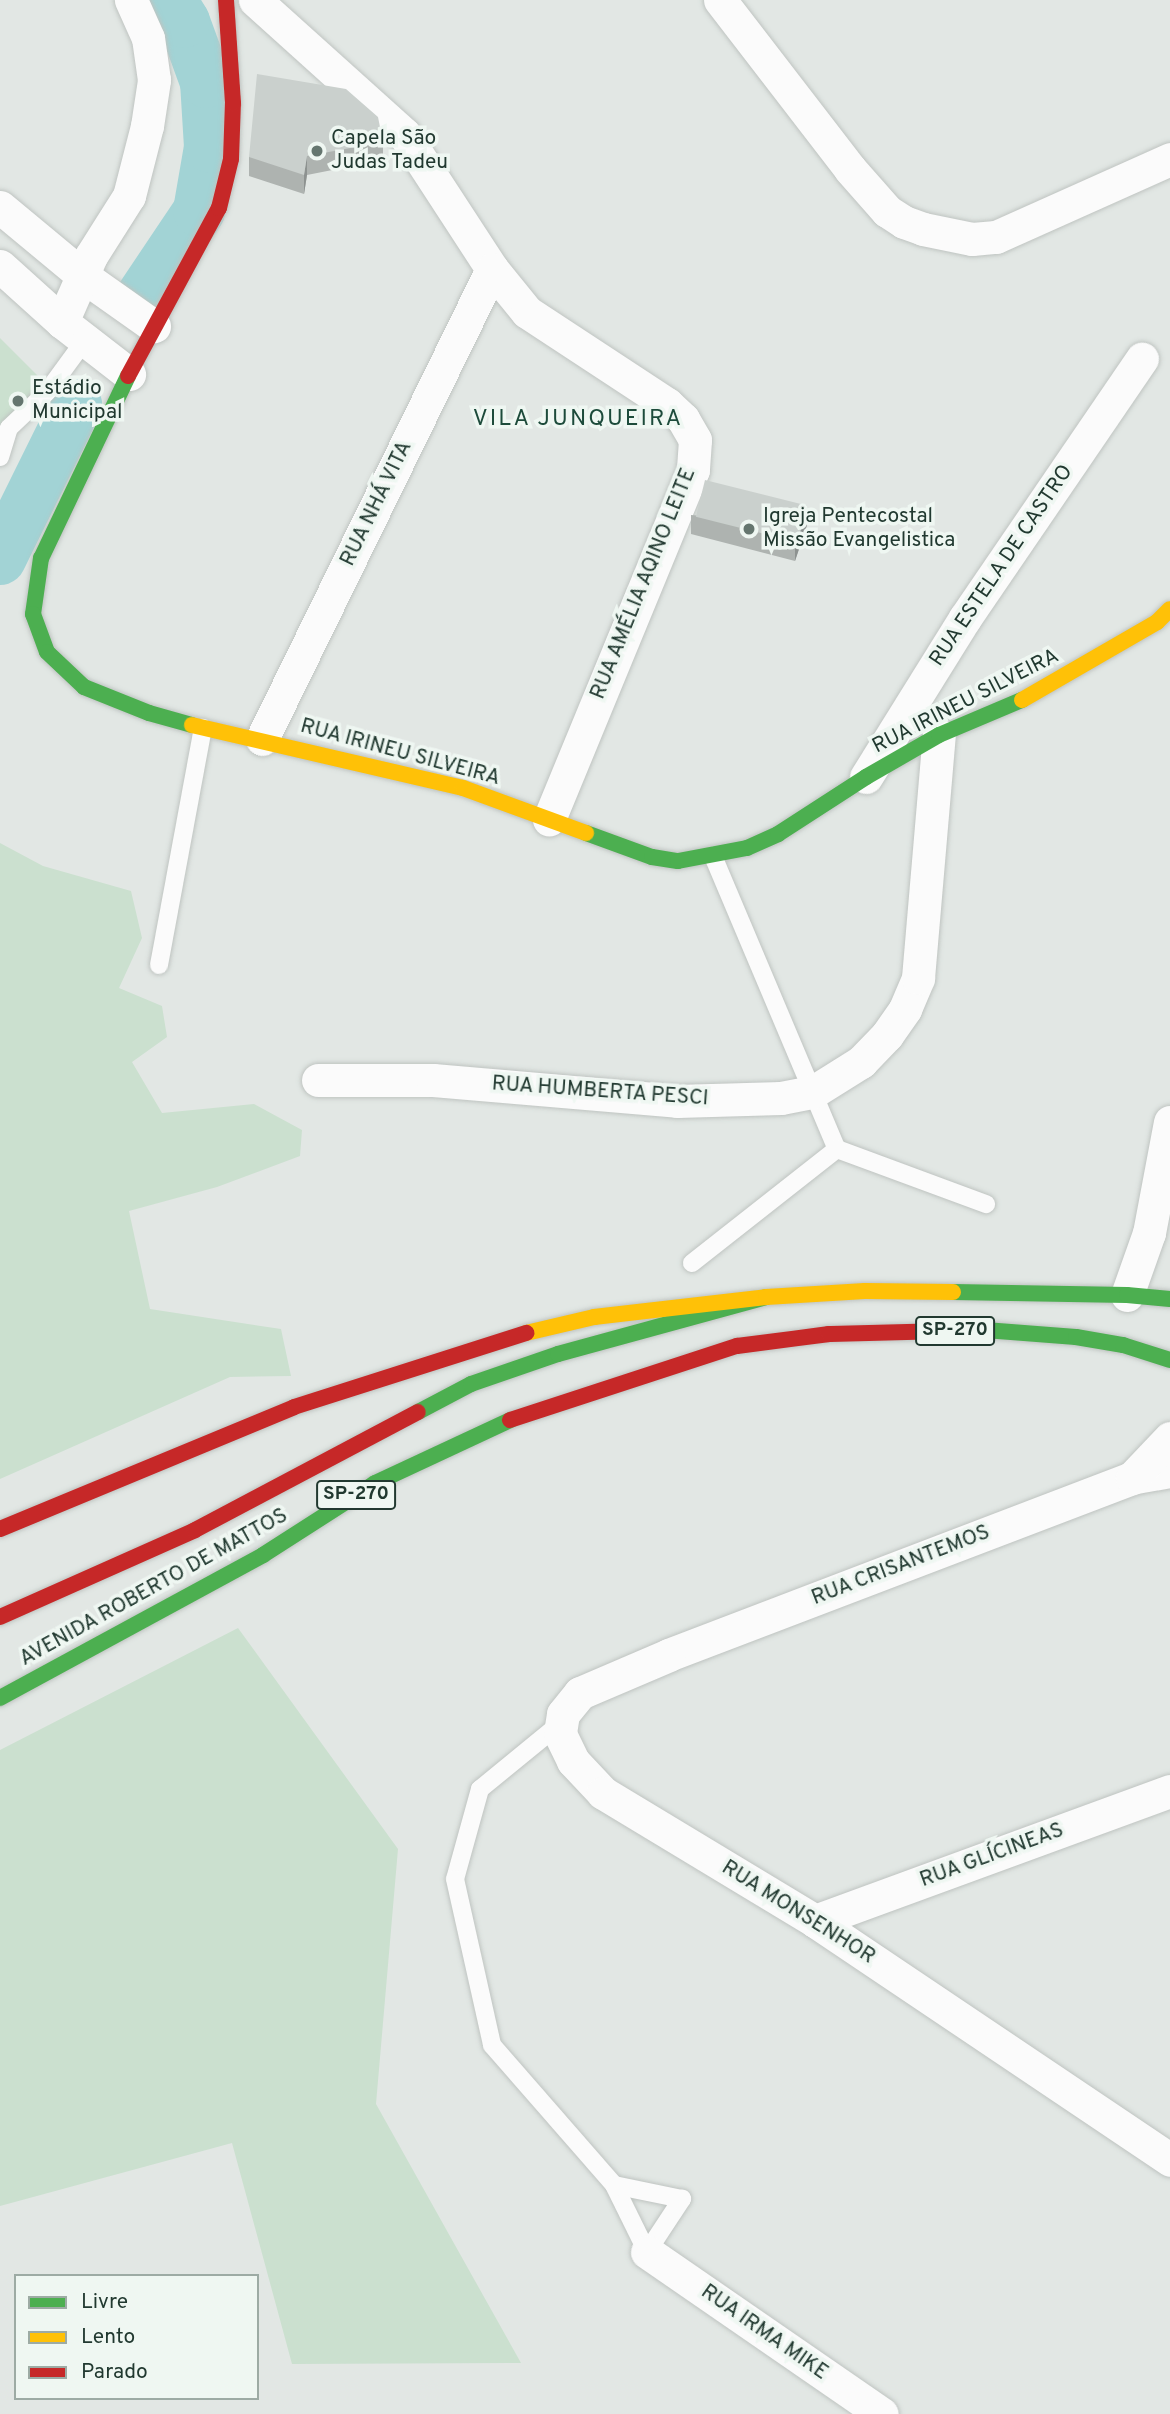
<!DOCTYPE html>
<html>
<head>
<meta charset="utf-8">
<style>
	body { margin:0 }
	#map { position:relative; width:1170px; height:2414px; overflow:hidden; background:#e2e7e4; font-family:Overpass,sans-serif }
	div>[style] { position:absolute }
	.green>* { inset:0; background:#cbe0cf }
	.river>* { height:52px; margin:-26px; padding:0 26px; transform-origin:26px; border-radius:26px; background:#a2d3d5 }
	.roads { filter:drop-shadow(0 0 2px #bfc4c1) drop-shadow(0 0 2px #bfc4c1) }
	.lane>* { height:18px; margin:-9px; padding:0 9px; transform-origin:9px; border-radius:9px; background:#fbfbfb }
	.street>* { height:33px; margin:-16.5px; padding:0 16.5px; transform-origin:16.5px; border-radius:16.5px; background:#fbfbfb }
	.fast>* { height:16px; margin:-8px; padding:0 8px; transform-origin:8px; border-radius:8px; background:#4caf50 }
	.slow>* { height:16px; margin:-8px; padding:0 8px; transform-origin:8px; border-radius:8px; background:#ffc107 }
	.jam>* { height:16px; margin:-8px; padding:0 8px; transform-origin:8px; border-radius:8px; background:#c62828 }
	.wall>* { inset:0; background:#aeb3b0 }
	.shaded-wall>* { inset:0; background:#8d9290 }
	.building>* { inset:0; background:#cad0cd; transform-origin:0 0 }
	.dots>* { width:19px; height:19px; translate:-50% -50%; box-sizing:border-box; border:4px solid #eff7f2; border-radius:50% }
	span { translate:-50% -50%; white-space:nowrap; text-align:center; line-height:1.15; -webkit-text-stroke:7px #eff7f2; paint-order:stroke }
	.shield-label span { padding:2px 5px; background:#eff7f2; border:2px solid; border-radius:5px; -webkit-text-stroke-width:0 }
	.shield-label { font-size:19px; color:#213930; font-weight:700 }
	.poi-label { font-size:21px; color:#213930 }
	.left { translate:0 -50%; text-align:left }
	.street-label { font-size:21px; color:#213930 }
	.neighbourhood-label { font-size:23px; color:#1d4b3b; letter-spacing:2px }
	.legend { position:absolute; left:14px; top:2274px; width:245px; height:126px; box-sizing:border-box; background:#eff7f2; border:2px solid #9daba4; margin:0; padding:9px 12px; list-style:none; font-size:21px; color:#213930 }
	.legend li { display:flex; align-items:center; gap:14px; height:35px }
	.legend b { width:35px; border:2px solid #9daba4 }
</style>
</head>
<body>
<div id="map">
	<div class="green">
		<i style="clip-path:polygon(0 338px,46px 384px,0 457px)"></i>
		<i style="clip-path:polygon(0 843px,43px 866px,131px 891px,142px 938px,119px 988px,162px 1006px,167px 1037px,132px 1062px,162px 1113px,254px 1104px,302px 1130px,300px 1156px,217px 1187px,129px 1211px,150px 1309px,281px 1329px,291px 1376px,230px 1377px,0 1479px)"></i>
		<i style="clip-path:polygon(238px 1628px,398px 1849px,376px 2104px,521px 2363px,292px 2364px,232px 2143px,0 2206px,0 1750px)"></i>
	</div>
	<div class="river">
		<i style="left:138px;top:302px;width:110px;rotate:-56.2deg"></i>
		<i style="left:199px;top:211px;width:65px;rotate:-80.2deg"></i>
		<i style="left:210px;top:147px;width:65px;rotate:-93.5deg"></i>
		<i style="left:206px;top:82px;width:64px;rotate:-110.1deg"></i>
		<i style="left:184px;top:22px;width:26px;rotate:-121deg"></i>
		<i style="left:0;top:559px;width:172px;rotate:-63.7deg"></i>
	</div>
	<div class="roads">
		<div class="lane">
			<i style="left:0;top:457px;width:30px;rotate:-73deg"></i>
			<i style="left:9px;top:428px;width:52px;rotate:-43.5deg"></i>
			<i style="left:47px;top:392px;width:64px;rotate:-53.8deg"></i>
			<i style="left:713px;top:856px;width:318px;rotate:67.1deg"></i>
			<i style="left:159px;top:965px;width:241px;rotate:-79.5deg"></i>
			<i style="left:837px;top:1149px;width:159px;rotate:20.3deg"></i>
			<i style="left:692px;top:1263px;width:184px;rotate:-38.2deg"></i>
			<i style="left:562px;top:1722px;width:106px;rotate:140.7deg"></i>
			<i style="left:480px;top:1789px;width:93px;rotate:105.5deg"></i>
			<i style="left:455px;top:1879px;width:170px;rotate:77.4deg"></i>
			<i style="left:492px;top:2045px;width:186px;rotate:48.9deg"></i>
			<i style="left:614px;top:2185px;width:75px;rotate:63.8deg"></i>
			<i style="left:647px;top:2252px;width:64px;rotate:-56.6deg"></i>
			<i style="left:682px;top:2199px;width:69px;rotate:-168.4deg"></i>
		</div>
		<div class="street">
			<i style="left:255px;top:0;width:200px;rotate:42deg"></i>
			<i style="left:404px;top:134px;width:161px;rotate:56.9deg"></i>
			<i style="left:492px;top:269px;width:55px;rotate:50.9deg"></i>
			<i style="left:527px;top:312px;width:168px;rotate:33.3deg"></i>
			<i style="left:667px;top:404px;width:22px;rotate:43deg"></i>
			<i style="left:683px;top:419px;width:24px;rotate:60deg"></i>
			<i style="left:695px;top:440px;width:30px;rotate:94deg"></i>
			<i style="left:693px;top:470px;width:378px;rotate:112.4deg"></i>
			<i style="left:720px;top:0;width:213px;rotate:52.4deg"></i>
			<i style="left:850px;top:169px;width:56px;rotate:48.6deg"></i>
			<i style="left:887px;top:211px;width:20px;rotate:33deg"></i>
			<i style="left:904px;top:222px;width:20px;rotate:20deg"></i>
			<i style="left:923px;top:229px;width:50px;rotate:11.5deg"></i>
			<i style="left:972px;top:239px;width:24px;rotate:-5deg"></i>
			<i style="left:996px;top:237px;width:191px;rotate:-24.1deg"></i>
			<i style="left:0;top:207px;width:108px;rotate:39.7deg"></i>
			<i style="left:83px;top:276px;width:87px;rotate:35.2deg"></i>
			<i style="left:0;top:266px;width:84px;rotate:42.1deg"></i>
			<i style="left:62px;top:322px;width:85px;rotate:37.8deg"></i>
			<i style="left:62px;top:322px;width:72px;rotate:-66.3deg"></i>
			<i style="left:91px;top:256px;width:71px;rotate:-57.7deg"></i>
			<i style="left:129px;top:196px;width:72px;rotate:-75.6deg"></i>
			<i style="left:147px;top:126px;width:47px;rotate:-81.3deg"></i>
			<i style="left:154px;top:80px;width:42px;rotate:-98.1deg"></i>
			<i style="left:148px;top:38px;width:42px;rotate:-114.1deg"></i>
			<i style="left:262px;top:739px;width:523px;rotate:-63.92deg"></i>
			<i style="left:866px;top:777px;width:187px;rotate:-58.1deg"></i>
			<i style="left:965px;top:618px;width:314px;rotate:-55.7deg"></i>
			<i style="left:318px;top:1080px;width:115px"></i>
			<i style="left:433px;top:1080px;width:245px;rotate:4.9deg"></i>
			<i style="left:677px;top:1101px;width:104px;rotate:-1.7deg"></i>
			<i style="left:781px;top:1098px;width:33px;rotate:-11deg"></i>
			<i style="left:813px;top:1092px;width:57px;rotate:-32deg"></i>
			<i style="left:861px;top:1062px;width:37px;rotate:-46deg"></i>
			<i style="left:887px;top:1035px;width:32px;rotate:-55deg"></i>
			<i style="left:905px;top:1009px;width:34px;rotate:-67deg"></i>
			<i style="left:918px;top:978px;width:244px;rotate:-85.1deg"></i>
			<i style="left:1127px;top:1295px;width:66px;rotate:-70.5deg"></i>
			<i style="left:1149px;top:1233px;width:113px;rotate:-79.3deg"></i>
			<i style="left:1170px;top:1471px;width:39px;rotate:170deg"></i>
			<i style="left:1132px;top:1478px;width:496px;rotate:159.1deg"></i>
			<i style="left:669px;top:1655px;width:97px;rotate:156.9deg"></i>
			<i style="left:580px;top:1693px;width:27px;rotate:129deg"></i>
			<i style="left:563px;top:1714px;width:20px;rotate:99deg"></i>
			<i style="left:560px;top:1734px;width:30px;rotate:64deg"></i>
			<i style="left:573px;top:1761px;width:44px;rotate:46.8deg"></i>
			<i style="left:603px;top:1793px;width:248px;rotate:31.1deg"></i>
			<i style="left:815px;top:1921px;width:428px;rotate:33.9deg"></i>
			<i style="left:1132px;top:1478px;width:55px;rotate:-46.5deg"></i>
			<i style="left:815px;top:1921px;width:378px;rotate:-20.1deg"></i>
			<i style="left:647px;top:2252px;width:285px;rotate:34.6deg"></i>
		</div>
		<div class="fast">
			<i style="left:128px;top:376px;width:202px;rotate:115.5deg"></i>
			<i style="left:41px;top:558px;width:57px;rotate:98.1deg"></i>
			<i style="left:33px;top:614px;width:40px;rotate:69.8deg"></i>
			<i style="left:47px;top:652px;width:51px;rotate:43.4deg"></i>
			<i style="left:84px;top:687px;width:70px;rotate:21.8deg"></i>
			<i style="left:149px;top:713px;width:45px;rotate:15.6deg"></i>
			<i style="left:586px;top:833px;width:70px;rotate:20deg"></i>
			<i style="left:652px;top:857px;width:26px;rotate:9deg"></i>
			<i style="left:678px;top:861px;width:70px;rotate:-10.7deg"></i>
			<i style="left:747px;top:848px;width:34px;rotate:-24deg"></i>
			<i style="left:778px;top:834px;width:105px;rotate:-32.9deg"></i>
			<i style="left:866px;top:777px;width:84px;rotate:-29.9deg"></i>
			<i style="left:939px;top:735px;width:90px;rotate:-22.9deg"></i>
			<i style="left:953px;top:1292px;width:174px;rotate:1deg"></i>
			<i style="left:1127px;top:1295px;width:43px;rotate:5.3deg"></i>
			<i style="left:985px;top:1330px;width:91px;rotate:4.4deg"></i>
			<i style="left:1076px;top:1337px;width:48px;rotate:9.7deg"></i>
			<i style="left:1123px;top:1345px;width:49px;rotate:17.7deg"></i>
			<i style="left:418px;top:1412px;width:60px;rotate:-27.8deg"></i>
			<i style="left:471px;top:1384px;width:92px;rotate:-19deg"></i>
			<i style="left:558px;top:1354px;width:216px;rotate:-15.3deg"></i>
			<i style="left:0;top:1698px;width:299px;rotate:-28.5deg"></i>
			<i style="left:263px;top:1555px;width:133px;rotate:-32.7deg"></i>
			<i style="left:375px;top:1483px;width:149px;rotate:-25deg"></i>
		</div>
		<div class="slow">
			<i style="left:1022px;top:700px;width:156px;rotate:-30deg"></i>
			<i style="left:1157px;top:622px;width:18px;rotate:-45deg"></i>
			<i style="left:192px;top:725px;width:278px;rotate:13.1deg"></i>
			<i style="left:463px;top:788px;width:131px;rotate:20.1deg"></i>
			<i style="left:526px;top:1333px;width:70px;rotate:-13.2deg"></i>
			<i style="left:594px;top:1317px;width:173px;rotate:-6.6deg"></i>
			<i style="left:766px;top:1297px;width:99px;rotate:-3.5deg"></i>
			<i style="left:865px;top:1291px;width:88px;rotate:0.7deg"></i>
		</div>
		<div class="jam">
			<i style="left:128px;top:376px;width:191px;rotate:-61.6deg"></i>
			<i style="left:219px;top:208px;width:50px;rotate:-76.2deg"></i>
			<i style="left:231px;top:159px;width:56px;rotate:-88deg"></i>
			<i style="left:233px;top:103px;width:103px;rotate:-93.9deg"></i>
			<i style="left:510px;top:1420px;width:239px;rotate:-18.1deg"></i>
			<i style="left:737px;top:1346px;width:93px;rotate:-7.4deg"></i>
			<i style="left:829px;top:1334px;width:156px;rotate:-1.5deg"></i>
			<i style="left:0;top:1529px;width:318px;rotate:-22.5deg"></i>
			<i style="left:294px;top:1407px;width:244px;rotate:-17.7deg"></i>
			<i style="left:0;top:1617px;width:214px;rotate:-24deg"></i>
			<i style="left:195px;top:1530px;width:252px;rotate:-27.9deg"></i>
		</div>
	</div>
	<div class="wall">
		<i style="clip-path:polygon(383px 142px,383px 160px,307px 175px,304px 194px,249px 176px,249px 157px)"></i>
		<i style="clip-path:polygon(691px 515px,807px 525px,795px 561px,691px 534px)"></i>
	</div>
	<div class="shaded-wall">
		<i style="clip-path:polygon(307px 156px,307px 175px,304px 194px,304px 175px)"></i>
		<i style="clip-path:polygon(807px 506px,807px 525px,795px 561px,795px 542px)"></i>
	</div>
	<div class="building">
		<i style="clip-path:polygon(257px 74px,346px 89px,378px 117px,383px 142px,307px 156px,304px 175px,249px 157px)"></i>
		<i style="left:705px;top:480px;width:105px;height:38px;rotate:14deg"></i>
	</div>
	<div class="dots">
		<i style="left:317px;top:151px;background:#65766f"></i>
		<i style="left:18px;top:401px;background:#65766f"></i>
		<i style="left:749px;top:529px;background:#65766f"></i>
	</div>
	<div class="shield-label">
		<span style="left:955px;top:1331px">SP-270</span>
		<span style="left:356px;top:1495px">SP-270</span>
	</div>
	<div class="poi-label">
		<span class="left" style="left:331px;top:151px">Capela São<br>Judas Tadeu</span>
		<span class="left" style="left:32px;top:401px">Estádio<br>Municipal</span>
		<span class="left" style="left:763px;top:529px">Igreja Pentecostal<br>Missão Evangelistica</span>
	</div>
	<div class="street-label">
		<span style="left:377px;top:504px;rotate:-64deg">RUA NHÁ VITA</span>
		<span style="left:1002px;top:566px;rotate:-56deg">RUA ESTELA DE CASTRO</span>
		<span style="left:644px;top:584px;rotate:-68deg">RUA AMÉLIA AQINO LEITE</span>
		<span style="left:966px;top:702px;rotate:-27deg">RUA IRINEU SILVEIRA</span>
		<span style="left:400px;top:753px;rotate:15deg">RUA IRINEU SILVEIRA</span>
		<span style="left:600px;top:1092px;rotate:4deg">RUA HUMBERTA PESCI</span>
		<span style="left:901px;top:1566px;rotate:-21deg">RUA CRISANTEMOS</span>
		<span style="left:154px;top:1588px;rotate:-29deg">AVENIDA ROBERTO DE MATTOS</span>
		<span style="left:992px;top:1856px;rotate:-20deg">RUA GLÍCINEAS</span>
		<span style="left:798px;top:1913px;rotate:32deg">RUA MONSENHOR</span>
		<span style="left:764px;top:2333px;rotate:35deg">RUA IRMA MIKE</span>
	</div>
	<div class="neighbourhood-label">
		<span style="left:578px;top:420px">VILA JUNQUEIRA</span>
	</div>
	<ul class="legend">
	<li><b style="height:9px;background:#4caf50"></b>Livre</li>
	<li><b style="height:9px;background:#ffc107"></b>Lento</li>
	<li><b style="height:9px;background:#c62828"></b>Parado</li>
	</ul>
</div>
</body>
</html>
